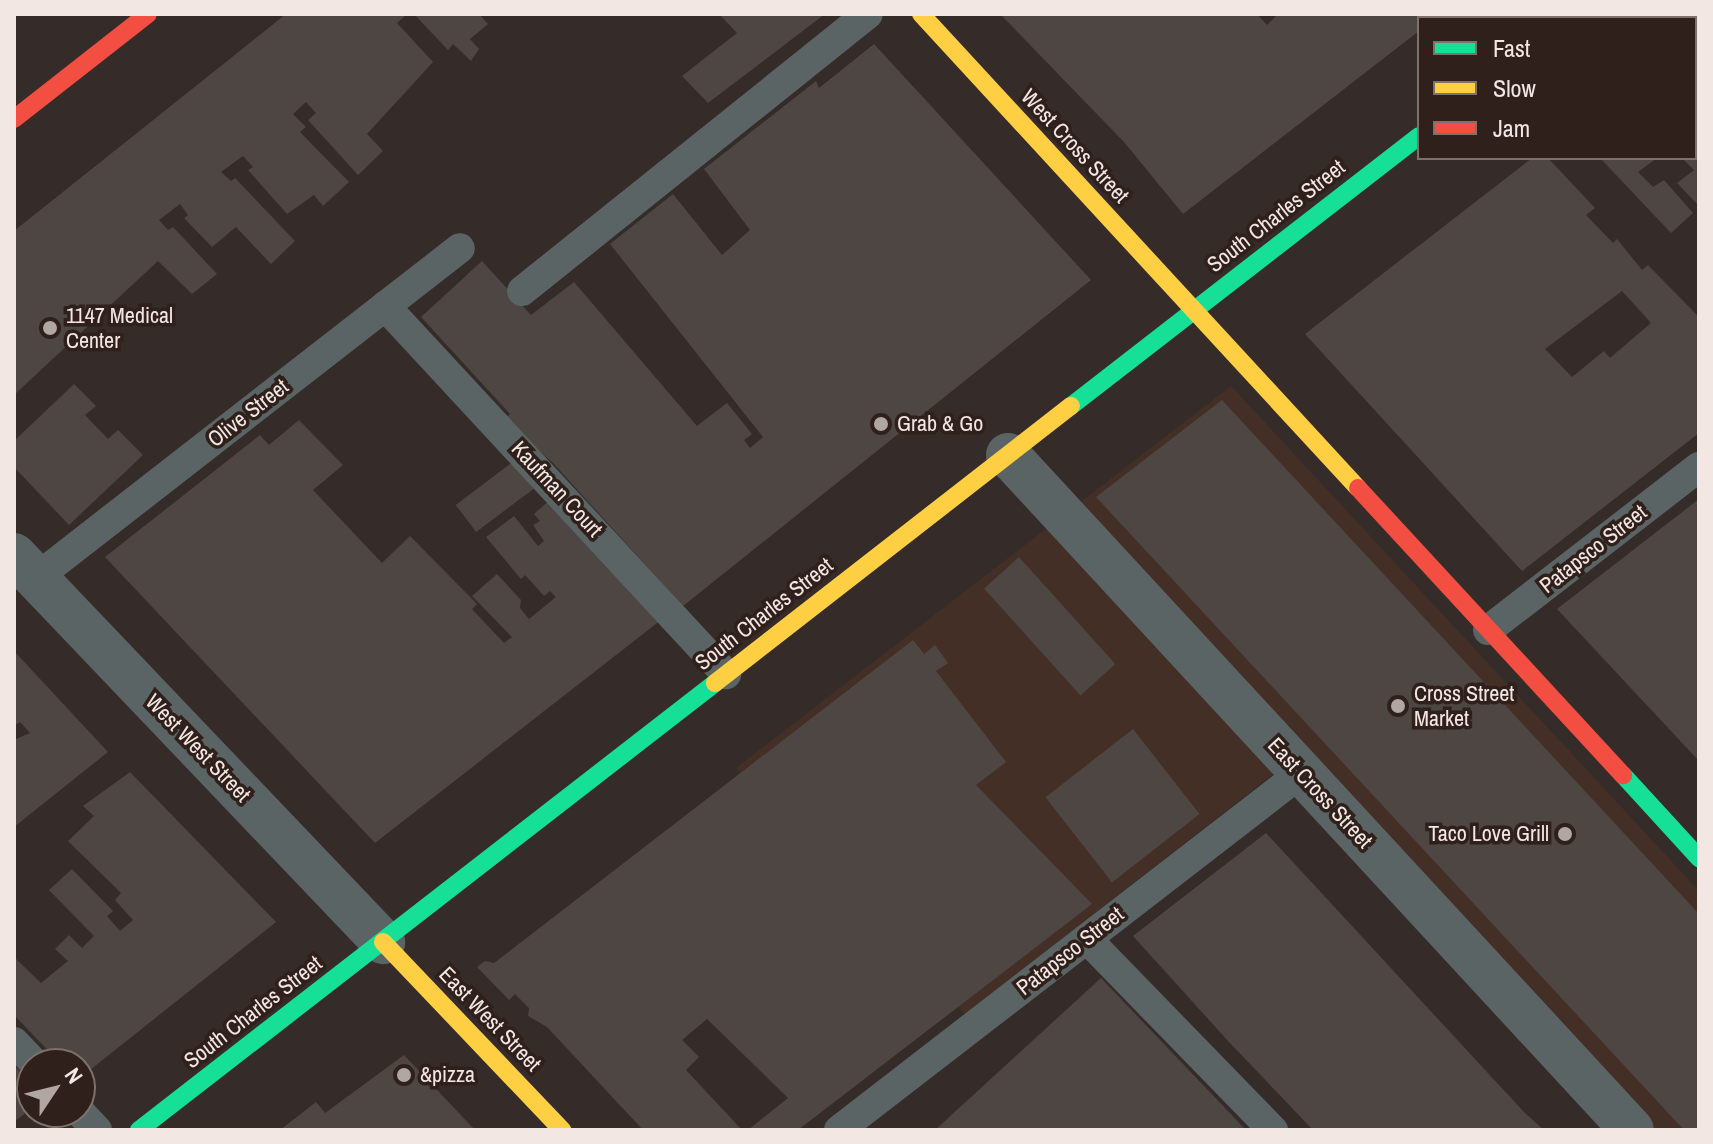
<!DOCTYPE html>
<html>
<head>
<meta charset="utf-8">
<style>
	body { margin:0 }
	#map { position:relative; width:1713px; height:1144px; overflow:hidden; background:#352c29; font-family:"Archivo Narrow",sans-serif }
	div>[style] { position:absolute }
	.built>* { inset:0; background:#442f27 }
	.building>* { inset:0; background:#4d4643; transform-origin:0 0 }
	.lane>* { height:30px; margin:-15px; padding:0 15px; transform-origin:15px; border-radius:15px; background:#5b6464 }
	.street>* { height:44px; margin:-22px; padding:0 22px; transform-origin:22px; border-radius:22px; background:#5b6464 }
	.fast>* { height:18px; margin:-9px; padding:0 9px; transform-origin:9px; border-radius:9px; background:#16e098 }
	.slow>* { height:18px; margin:-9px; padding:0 9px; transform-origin:9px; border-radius:9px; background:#ffcf43 }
	.jam>* { height:18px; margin:-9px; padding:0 9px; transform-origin:9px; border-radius:9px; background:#f24e42 }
	.dots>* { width:22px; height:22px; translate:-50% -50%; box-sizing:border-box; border:4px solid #30201b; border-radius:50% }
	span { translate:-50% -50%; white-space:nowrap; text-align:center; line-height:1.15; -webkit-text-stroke:7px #30201b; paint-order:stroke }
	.street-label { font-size:22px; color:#f2e7e3 }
	.poi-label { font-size:22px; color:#f2e7e3 }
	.left { translate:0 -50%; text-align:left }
	.right { translate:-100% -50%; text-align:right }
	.frame { position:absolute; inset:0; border:16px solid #f2e7e3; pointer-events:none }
	.legend { position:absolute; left:1417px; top:16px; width:280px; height:144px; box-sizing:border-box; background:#30201b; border:2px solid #7e706b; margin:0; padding:10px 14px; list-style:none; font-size:24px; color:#f2e7e3 }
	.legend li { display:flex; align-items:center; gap:16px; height:40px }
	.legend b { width:40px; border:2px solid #7e706b }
	.north { position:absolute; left:16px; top:1048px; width:80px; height:80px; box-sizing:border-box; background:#30201b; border:2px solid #7e706b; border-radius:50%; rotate:55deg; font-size:22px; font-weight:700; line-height:32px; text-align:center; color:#f2e7e3 }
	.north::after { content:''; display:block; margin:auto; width:28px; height:36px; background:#b0a6a2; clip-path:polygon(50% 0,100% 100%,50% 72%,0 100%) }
</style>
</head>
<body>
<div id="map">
	<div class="built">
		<i style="clip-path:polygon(1231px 386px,1699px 891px,1699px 1130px,1654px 1130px,1304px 750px,965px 1014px,736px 768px)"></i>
	</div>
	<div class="building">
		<i style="clip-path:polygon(286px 14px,407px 14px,397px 23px,433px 62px,367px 134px,383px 151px,358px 175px,308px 120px,316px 113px,306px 102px,293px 114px,306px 127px,300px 132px,349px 182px,323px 206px,314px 195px,287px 214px,248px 170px,253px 167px,243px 156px,221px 172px,231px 181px,235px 178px,295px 241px,271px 264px,236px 227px,212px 247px,184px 218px,188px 215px,180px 204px,159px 220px,168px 230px,173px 227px,217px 274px,192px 294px,158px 261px,14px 395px,14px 231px)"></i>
		<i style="clip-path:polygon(414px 14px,479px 14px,488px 24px,470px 39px,479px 49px,471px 61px,453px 44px,448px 50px)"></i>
		<i style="clip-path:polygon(719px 14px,825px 14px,708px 103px,682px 76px,737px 33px)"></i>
		<i style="clip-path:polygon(1000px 14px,1257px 14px,1267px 25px,1278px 14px,1440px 14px,1419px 18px,1419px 31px,1183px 214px,1124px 142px)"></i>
		<i style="clip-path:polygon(1699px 29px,1699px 206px,1677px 183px,1694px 170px,1682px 158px,1695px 158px)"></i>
		<i style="clip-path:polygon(874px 44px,1091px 280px,683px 606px,553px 463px,504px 420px,510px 414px,421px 317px,482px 261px,531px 315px,574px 282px,697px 426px,727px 403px,752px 434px,744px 440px,750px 448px,763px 437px,610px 244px,673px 194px,722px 255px,750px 230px,704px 169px,816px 81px,819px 88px)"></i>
		<i style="clip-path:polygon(evenodd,1532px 158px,1548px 158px,1595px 208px,1586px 215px,1613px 243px,1617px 239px,1642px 270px,1648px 265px,1699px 317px,1699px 433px,1522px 571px,1305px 334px,1532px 158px,1622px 291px,1651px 323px,1610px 358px,1604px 351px,1572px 377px,1545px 349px,1622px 291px)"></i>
		<i style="clip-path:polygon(1600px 158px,1657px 158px,1638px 172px,1653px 187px,1664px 180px,1693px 213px,1671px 233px)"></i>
		<i style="clip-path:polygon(74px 384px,96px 406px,85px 415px,108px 439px,118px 430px,143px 455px,69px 525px,14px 467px,14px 441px)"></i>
		<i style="clip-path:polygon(1222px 400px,1699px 914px,1699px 1130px,1684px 1130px,1096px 497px)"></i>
		<i style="clip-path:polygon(299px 420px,343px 465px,313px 490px,382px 563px,410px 536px,477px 604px,472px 609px,504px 643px,512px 637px,472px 596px,497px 574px,521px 600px,520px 608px,529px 619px,556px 597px,550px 591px,544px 596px,525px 575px,521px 579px,486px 537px,514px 516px,538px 546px,544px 541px,533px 525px,540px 521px,534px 514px,552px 498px,661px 620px,375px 843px,105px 557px,260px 435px,269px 445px)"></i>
		<i style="left:514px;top:461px;width:34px;height:73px;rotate:53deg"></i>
		<i style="clip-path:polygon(1699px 499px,1699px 761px,1557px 609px)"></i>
		<i style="left:1019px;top:557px;width:144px;height:47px;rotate:48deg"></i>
		<i style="clip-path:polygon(913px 640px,924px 654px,935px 645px,948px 663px,936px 671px,1006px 762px,976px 785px,1092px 904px,798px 1130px,748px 1130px,788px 1098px,707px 1019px,682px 1040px,699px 1057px,686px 1070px,742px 1130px,643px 1130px,547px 1027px,528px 1016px,529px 1008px,515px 994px,509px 1000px,477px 967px,485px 961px,494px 963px)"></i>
		<i style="clip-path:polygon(14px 651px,108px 752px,14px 827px,14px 740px,30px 733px,20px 722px,14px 726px)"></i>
		<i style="left:1133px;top:729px;width:108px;height:111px;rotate:52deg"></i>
		<i style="clip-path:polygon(130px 772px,276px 922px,80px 1078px,80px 1064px,61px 1064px,14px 1015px,14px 957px,41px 983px,68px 961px,55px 949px,69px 935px,82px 948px,94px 936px,49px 890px,72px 869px,113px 911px,107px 916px,120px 931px,133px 920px,115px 900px,121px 893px,68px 841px,94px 816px,83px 806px)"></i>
		<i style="clip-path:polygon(1266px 833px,1524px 1112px,1544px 1130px,1313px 1130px,1229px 1042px,1133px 936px)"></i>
		<i style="clip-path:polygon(1101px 978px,1246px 1130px,935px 1130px)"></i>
		<i style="clip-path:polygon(404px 1055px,475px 1130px,280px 1130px,316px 1102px,325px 1113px)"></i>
		<i style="clip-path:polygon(14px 1065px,32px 1084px,32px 1108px,14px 1122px)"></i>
	</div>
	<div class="lane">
		<i style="left:522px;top:291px;width:443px;rotate:-38.7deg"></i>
		<i style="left:385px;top:306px;width:502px;rotate:47.18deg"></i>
		<i style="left:36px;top:578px;width:537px;rotate:-37.89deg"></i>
		<i style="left:1488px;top:630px;width:267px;rotate:-37.7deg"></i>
		<i style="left:1087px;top:939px;width:267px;rotate:45.8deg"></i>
		<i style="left:14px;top:1042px;width:30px;rotate:46deg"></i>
		<i style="left:80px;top:1112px;width:25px;rotate:47deg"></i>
		<i style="left:839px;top:1130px;width:584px;rotate:-37.69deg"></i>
	</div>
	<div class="street">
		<i style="left:1008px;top:455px;width:919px;rotate:47.25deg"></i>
		<i style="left:14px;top:555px;width:535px;rotate:46.36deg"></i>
	</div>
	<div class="fast">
		<i style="left:1071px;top:406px;width:440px;rotate:-37.8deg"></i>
		<i style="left:1623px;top:775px;width:113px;rotate:47.5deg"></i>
		<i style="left:139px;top:1130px;width:729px;rotate:-37.81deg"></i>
	</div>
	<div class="slow">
		<i style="left:921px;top:14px;width:645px;rotate:47.33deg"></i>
		<i style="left:1571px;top:18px;width:6px;rotate:-39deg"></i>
		<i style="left:715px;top:683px;width:451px;rotate:-37.9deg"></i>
		<i style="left:383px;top:942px;width:260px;rotate:46.4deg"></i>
	</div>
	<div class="jam">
		<i style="left:14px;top:119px;width:170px;rotate:-38.1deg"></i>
		<i style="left:1358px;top:488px;width:391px;rotate:47.3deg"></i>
	</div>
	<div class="dots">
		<i style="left:50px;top:328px;background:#b0a6a2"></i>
		<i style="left:881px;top:424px;background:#b0a6a2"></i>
		<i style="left:1398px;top:706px;background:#b0a6a2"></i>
		<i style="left:1565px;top:834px;background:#b0a6a2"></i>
		<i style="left:404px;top:1075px;background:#b0a6a2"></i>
	</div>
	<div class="street-label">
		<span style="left:1075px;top:146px;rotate:47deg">West Cross Street</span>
		<span style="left:1276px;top:216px;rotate:-38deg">South Charles Street</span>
		<span style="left:248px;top:413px;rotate:-38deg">Olive Street</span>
		<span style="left:557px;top:489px;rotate:47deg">Kaufman Court</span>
		<span style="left:1593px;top:549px;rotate:-38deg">Patapsco Street</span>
		<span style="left:764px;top:614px;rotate:-38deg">South Charles Street</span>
		<span style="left:198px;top:748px;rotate:46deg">West West Street</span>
		<span style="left:1320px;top:793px;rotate:47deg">East Cross Street</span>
		<span style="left:1070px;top:951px;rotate:-38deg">Patapsco Street</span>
		<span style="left:253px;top:1012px;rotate:-38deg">South Charles Street</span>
		<span style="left:490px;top:1019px;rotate:46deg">East West Street</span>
	</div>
	<div class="poi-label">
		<span class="left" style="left:66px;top:328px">1147 Medical<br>Center</span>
		<span class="left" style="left:897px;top:424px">Grab &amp; Go</span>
		<span class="left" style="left:1414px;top:706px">Cross Street<br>Market</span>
		<span class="right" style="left:1549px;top:834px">Taco Love Grill</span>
		<span class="left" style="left:420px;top:1075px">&amp;pizza</span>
	</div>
	<div class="frame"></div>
	<ul class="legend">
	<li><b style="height:10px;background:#16e098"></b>Fast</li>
	<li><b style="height:10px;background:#ffcf43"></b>Slow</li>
	<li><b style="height:10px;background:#f24e42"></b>Jam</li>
	</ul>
	<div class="north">N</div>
</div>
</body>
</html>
